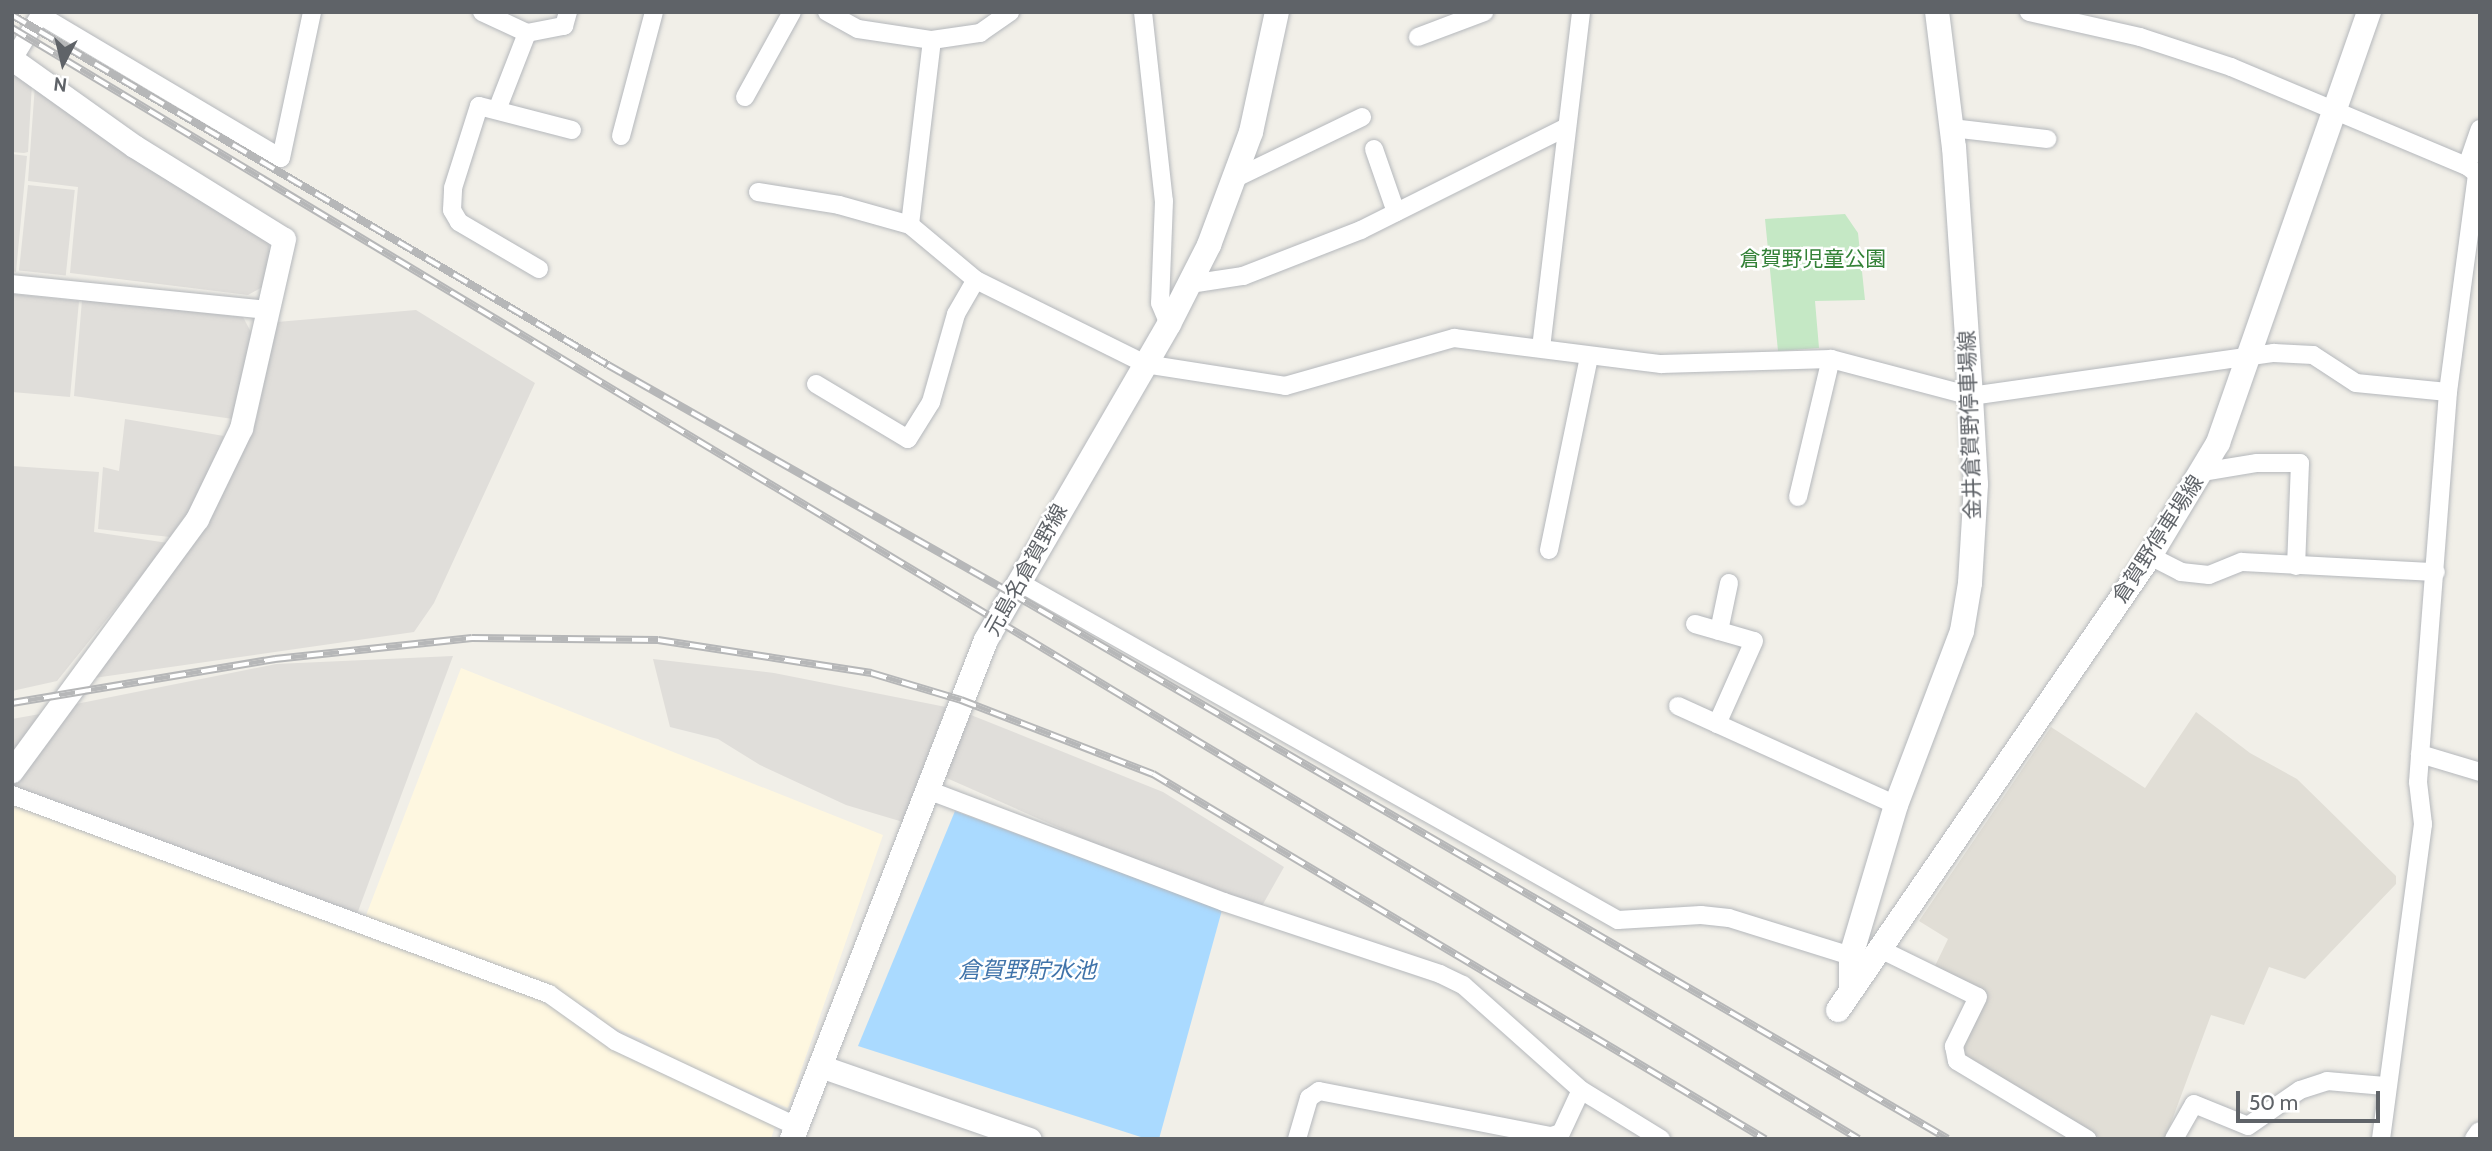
<!DOCTYPE html>
<html>
<head>
<meta charset="utf-8">
<style>
	body { margin:0 }
	#map { position:relative; width:2492px; height:1151px; overflow:hidden; background:#f1efe8; font-family:Cabin,"Noto Sans JP",sans-serif }
	div>[style] { position:absolute }
	.commercial>* { inset:0; background:#fef7e0 }
	.industrial>* { inset:0; background:#e0deda; transform-origin:0 0 }
	.education>* { inset:0; background:#e1ded6 }
	.green>* { inset:0; background:#c5e8c5 }
	.water>* { inset:0; background:#aadaff }
	.roads { filter:drop-shadow(0 0 2px #b5b8bc) drop-shadow(0 0 2px #b5b8bc) }
	.minor>* { height:18px; margin:-9px; padding:0 9px; transform-origin:9px; border-radius:9px; background:#fff }
	.tertiary>* { height:23px; margin:-11.5px; padding:0 11.5px; transform-origin:11.5px; border-radius:11.5px; background:#fff }
	.secondary>* { height:24px; margin:-12px; padding:0 12px; transform-origin:12px; border-radius:12px; background:#fff }
	.rail>* { height:8px; margin-top:-4px; transform-origin:0; background:repeating-linear-gradient(90deg,#fff 0 16px,#b6b7b8 0 32px); box-sizing:border-box; border-block:2px solid #b6b7b8 }
	span { translate:-50% -50%; white-space:nowrap; text-align:center; line-height:1.15; -webkit-text-stroke:5px #fff; paint-order:stroke }
	.park-label { font-size:21px; color:#348238 }
	.street-label { font-size:21px; color:#5f6368 }
	.water-label { font-size:23px; color:#4174aa; font-style:italic }
	.frame { position:absolute; inset:0; border:14px solid #5f6368; pointer-events:none }
	.north { position:absolute; left:28px; top:28px; width:70px; height:70px; -webkit-text-stroke:5px #fff; paint-order:stroke; rotate:187deg; font-size:19px; font-weight:700; line-height:28px; text-align:center; color:#5f6368 }
	.north::after { content:''; display:block; margin:auto; width:24px; height:32px; background:#5f6368; clip-path:polygon(50% 0,100% 100%,50% 72%,0 100%) }
	.scale { position:absolute; left:2236px; top:1091px; width:144px; height:32px; box-sizing:border-box; border:4px solid #5f6368; border-top:0; padding-left:9px; font-size:21px; line-height:24px; white-space:nowrap; color:#5f6368; -webkit-text-stroke:5px #fff; paint-order:stroke }
</style>
</head>
<body>
<div id="map">
	<div class="commercial">
		<i style="clip-path:polygon(461px 668px,883px 835px,788px 1108px,664px 1057px,644px 1040px,600px 1022px,596px 1011px,365px 918px)"></i>
		<i style="clip-path:polygon(12px 801px,546px 997px,613px 1044px,775px 1126px,771px 1139px,12px 1139px)"></i>
	</div>
	<div class="industrial">
		<i style="clip-path:polygon(12px 71px,32px 83px,28px 152px,24px 153px,12px 152px)"></i>
		<i style="clip-path:polygon(35px 85px,267px 238px,271px 255px,264px 286px,248px 295px,70px 273px,78px 187px,28px 181px)"></i>
		<i style="clip-path:polygon(12px 154px,27px 156px,16px 272px,12px 271px)"></i>
		<i style="left:28px;top:185px;width:47px;height:86px;rotate:6deg"></i>
		<i style="clip-path:polygon(12px 294px,79px 301px,70px 397px,12px 392px)"></i>
		<i style="clip-path:polygon(82px 300px,243px 317px,253px 336px,233px 419px,74px 396px)"></i>
		<i style="clip-path:polygon(416px 310px,535px 383px,434px 603px,414px 632px,87px 679px,219px 494px,256px 421px,277px 322px)"></i>
		<i style="clip-path:polygon(125px 419px,224px 436px,205px 488px,170px 537px,98px 529px,103px 467px,119px 471px)"></i>
		<i style="clip-path:polygon(12px 466px,99px 472px,94px 532px,168px 543px,57px 681px,12px 691px)"></i>
		<i style="clip-path:polygon(453px 656px,357px 914px,12px 786px,66px 706px,276px 664px)"></i>
		<i style="clip-path:polygon(653px 659px,774px 673px,946px 707px,903px 822px,846px 805px,760px 765px,718px 739px,670px 727px)"></i>
		<i style="clip-path:polygon(966px 713px,1163px 792px,1284px 867px,1262px 906px,1107px 849px,942px 776px)"></i>
		<i style="clip-path:polygon(40px 714px,12px 753px,12px 719px)"></i>
	</div>
	<div class="education">
		<i style="clip-path:polygon(2196px 712px,2250px 753px,2297px 779px,2396px 876px,2396px 884px,2305px 979px,2269px 967px,2244px 1025px,2211px 1015px,2165px 1139px,2102px 1139px,1960px 1052px,1985px 993px,1934px 968px,1948px 939px,1919px 921px,2051px 727px,2145px 788px)"></i>
	</div>
	<div class="green">
		<i style="clip-path:polygon(1845px 214px,1858px 233px,1865px 300px,1815px 301px,1819px 348px,1778px 351px,1765px 219px)"></i>
	</div>
	<div class="water">
		<i style="clip-path:polygon(955px 811px,1222px 910px,1159px 1139px,1147px 1139px,858px 1046px)"></i>
	</div>
	<div class="roads">
		<div class="minor">
			<i style="left:482px;top:12px;width:50px;rotate:25deg"></i>
			<i style="left:527px;top:33px;width:38px;rotate:-11deg"></i>
			<i style="left:564px;top:26px;width:15px;rotate:-74deg"></i>
			<i style="left:827px;top:12px;width:35px;rotate:29deg"></i>
			<i style="left:858px;top:29px;width:75px;rotate:8.5deg"></i>
			<i style="left:932px;top:40px;width:186px;rotate:96.8deg"></i>
			<i style="left:910px;top:225px;width:86px;rotate:39.8deg"></i>
			<i style="left:976px;top:280px;width:189px;rotate:26.4deg"></i>
			<i style="left:1145px;top:364px;width:142px;rotate:8.9deg"></i>
			<i style="left:1285px;top:386px;width:176px;rotate:-15.9deg"></i>
			<i style="left:1454px;top:338px;width:209px;rotate:7.2deg"></i>
			<i style="left:1661px;top:364px;width:170px;rotate:-1.7deg"></i>
			<i style="left:1831px;top:359px;width:145px;rotate:14.8deg"></i>
			<i style="left:1971px;top:396px;width:306px;rotate:-8.1deg"></i>
			<i style="left:2274px;top:353px;width:39px;rotate:3deg"></i>
			<i style="left:2313px;top:355px;width:51px;rotate:33.1deg"></i>
			<i style="left:2356px;top:383px;width:92px;rotate:5.6deg"></i>
			<i style="left:1143px;top:12px;width:190px;rotate:83.7deg"></i>
			<i style="left:1164px;top:201px;width:102px;rotate:92.2deg"></i>
			<i style="left:1160px;top:303px;width:23px;rotate:67deg"></i>
			<i style="left:2029px;top:12px;width:114px;rotate:12.7deg"></i>
			<i style="left:2140px;top:37px;width:96px;rotate:18.2deg"></i>
			<i style="left:2231px;top:67px;width:256px;rotate:22.8deg"></i>
			<i style="left:2467px;top:166px;width:16px;rotate:38deg"></i>
			<i style="left:1418px;top:37px;width:71px;rotate:-20.7deg"></i>
			<i style="left:932px;top:40px;width:49px;rotate:-8.3deg"></i>
			<i style="left:980px;top:33px;width:37px;rotate:-35deg"></i>
			<i style="left:13px;top:59px;width:52px;rotate:-58.5deg"></i>
			<i style="left:40px;top:15px;width:280px;rotate:30.7deg"></i>
			<i style="left:281px;top:158px;width:149px;rotate:-78deg"></i>
			<i style="left:745px;top:97px;width:97px;rotate:-61.1deg"></i>
			<i style="left:497px;top:110px;width:83px;rotate:-68.7deg"></i>
			<i style="left:1952px;top:128px;width:96px;rotate:6.6deg"></i>
			<i style="left:621px;top:136px;width:128px;rotate:-75.1deg"></i>
			<i style="left:1374px;top:149px;width:67px;rotate:70.8deg"></i>
			<i style="left:2467px;top:166px;width:39px;rotate:-71deg"></i>
			<i style="left:1236px;top:178px;width:140px;rotate:-25.8deg"></i>
			<i style="left:758px;top:192px;width:82px;rotate:9.1deg"></i>
			<i style="left:839px;top:205px;width:74px;rotate:15.7deg"></i>
			<i style="left:539px;top:269px;width:93px;rotate:-149.6deg"></i>
			<i style="left:459px;top:222px;width:14px;rotate:-120deg"></i>
			<i style="left:452px;top:210px;width:22px;rotate:-87deg"></i>
			<i style="left:453px;top:188px;width:86px;rotate:-72.4deg"></i>
			<i style="left:479px;top:106px;width:96px;rotate:14.5deg"></i>
			<i style="left:12px;top:284px;width:258px;rotate:5.8deg"></i>
			<i style="left:1190px;top:284px;width:54px;rotate:-8.6deg"></i>
			<i style="left:1243px;top:276px;width:127px;rotate:-21.3deg"></i>
			<i style="left:1361px;top:230px;width:230px;rotate:-26.6deg"></i>
			<i style="left:1541px;top:348px;width:338px;rotate:-83.2deg"></i>
			<i style="left:816px;top:384px;width:107px;rotate:30.9deg"></i>
			<i style="left:908px;top:439px;width:44px;rotate:-58.1deg"></i>
			<i style="left:931px;top:402px;width:91px;rotate:-74.1deg"></i>
			<i style="left:956px;top:314px;width:39px;rotate:-60deg"></i>
			<i style="left:2202px;top:472px;width:56px;rotate:-9.3deg"></i>
			<i style="left:2257px;top:463px;width:43px"></i>
			<i style="left:2300px;top:463px;width:103px;rotate:92.2deg"></i>
			<i style="left:1798px;top:497px;width:142px;rotate:-76.6deg"></i>
			<i style="left:1549px;top:550px;width:198px;rotate:-78.3deg"></i>
			<i style="left:2150px;top:556px;width:35px;rotate:27deg"></i>
			<i style="left:2181px;top:572px;width:28px;rotate:6deg"></i>
			<i style="left:2209px;top:575px;width:35px;rotate:-22deg"></i>
			<i style="left:2242px;top:562px;width:194px;rotate:3deg"></i>
			<i style="left:1017px;top:581px;width:690px;rotate:29.43deg"></i>
			<i style="left:1618px;top:920px;width:83px;rotate:-3.4deg"></i>
			<i style="left:1701px;top:915px;width:28px;rotate:6deg"></i>
			<i style="left:1729px;top:918px;width:128px;rotate:17.3deg"></i>
			<i style="left:1695px;top:624px;width:61px;rotate:16.1deg"></i>
			<i style="left:1754px;top:641px;width:91px;rotate:114deg"></i>
			<i style="left:1719px;top:631px;width:49px;rotate:-78.2deg"></i>
			<i style="left:1678px;top:706px;width:239px;rotate:24.4deg"></i>
			<i style="left:2420px;top:754px;width:63px;rotate:16.7deg"></i>
			<i style="left:925px;top:789px;width:320px;rotate:20.7deg"></i>
			<i style="left:1224px;top:902px;width:228px;rotate:18.4deg"></i>
			<i style="left:1440px;top:974px;width:25px;rotate:26deg"></i>
			<i style="left:1463px;top:985px;width:158px;rotate:41.7deg"></i>
			<i style="left:1581px;top:1090px;width:94px;rotate:31.5deg"></i>
			<i style="left:12px;top:795px;width:573px;rotate:20.33deg"></i>
			<i style="left:549px;top:994px;width:81px;rotate:35.5deg"></i>
			<i style="left:615px;top:1041px;width:202px;rotate:25.2deg"></i>
			<i style="left:1878px;top:948px;width:111px;rotate:26.1deg"></i>
			<i style="left:1978px;top:997px;width:55px;rotate:116.1deg"></i>
			<i style="left:1954px;top:1046px;width:15px;rotate:79deg"></i>
			<i style="left:1957px;top:1061px;width:152px;rotate:31deg"></i>
			<i style="left:1297px;top:1139px;width:43px;rotate:-73.7deg"></i>
			<i style="left:1309px;top:1098px;width:12px;rotate:-35deg"></i>
			<i style="left:1319px;top:1091px;width:236px;rotate:11deg"></i>
			<i style="left:1551px;top:1136px;width:10px;rotate:-17deg"></i>
			<i style="left:1561px;top:1133px;width:47px;rotate:-65.1deg"></i>
			<i style="left:2174px;top:1139px;width:40px;rotate:-60.3deg"></i>
			<i style="left:2194px;top:1104px;width:58px;rotate:22.2deg"></i>
			<i style="left:2248px;top:1126px;width:63px;rotate:-34.7deg"></i>
			<i style="left:2300px;top:1090px;width:28px;rotate:-18deg"></i>
			<i style="left:2327px;top:1081px;width:58px;rotate:4.9deg"></i>
			<i style="left:2381px;top:1139px;width:318px;rotate:-82.4deg"></i>
			<i style="left:2423px;top:824px;width:42px;rotate:-96.8deg"></i>
			<i style="left:2418px;top:782px;width:391px;rotate:-85.6deg"></i>
			<i style="left:2448px;top:392px;width:220px;rotate:-82.4deg"></i>
		</div>
		<div class="tertiary">
			<i style="left:12px;top:59px;width:150px;rotate:35.5deg"></i>
			<i style="left:134px;top:146px;width:176px;rotate:31.8deg"></i>
			<i style="left:284px;top:239px;width:194px;rotate:102.8deg"></i>
			<i style="left:241px;top:428px;width:101px;rotate:115.8deg"></i>
			<i style="left:197px;top:519px;width:313px;rotate:126.3deg"></i>
			<i style="left:820px;top:1066px;width:222px;rotate:19.2deg"></i>
			<i style="left:2476px;top:1139px;width:7px;rotate:-56deg"></i>
		</div>
		<div class="secondary">
			<i style="left:1851px;top:987px;width:31px;rotate:-90deg"></i>
			<i style="left:1851px;top:956px;width:158px;rotate:-73.4deg"></i>
			<i style="left:1896px;top:805px;width:186px;rotate:-69.2deg"></i>
			<i style="left:1962px;top:631px;width:49px;rotate:-80.5deg"></i>
			<i style="left:1970px;top:583px;width:99px;rotate:-86.5deg"></i>
			<i style="left:1976px;top:484px;width:88px;rotate:-93.3deg"></i>
			<i style="left:1971px;top:396px;width:249px;rotate:-93.9deg"></i>
			<i style="left:1954px;top:148px;width:137px;rotate:-97.1deg"></i>
			<i style="left:1838px;top:1010px;width:551px;rotate:-55.5deg"></i>
			<i style="left:2150px;top:556px;width:132px;rotate:-59deg"></i>
			<i style="left:2218px;top:443px;width:457px;rotate:-70.7deg"></i>
			<i style="left:792px;top:1139px;width:535px;rotate:-68.76deg"></i>
			<i style="left:986px;top:640px;width:365px;rotate:-59.9deg"></i>
			<i style="left:1169px;top:324px;width:89px;rotate:-63.1deg"></i>
			<i style="left:1209px;top:245px;width:121px;rotate:-69.6deg"></i>
			<i style="left:1251px;top:132px;width:123px;rotate:-77.8deg"></i>
		</div>
	</div>
	<div class="rail">
		<i style="left:12px;top:15px;width:691px;rotate:30.42deg"></i>
		<i style="left:608px;top:365px;width:463px;rotate:29.5deg"></i>
		<i style="left:1011px;top:593px;width:1084px;rotate:30.23deg"></i>
		<i style="left:12px;top:28px;width:2155px;rotate:31.03deg"></i>
		<i style="left:12px;top:703px;width:267px;rotate:-9.5deg"></i>
		<i style="left:275px;top:659px;width:198px;rotate:-6.1deg"></i>
		<i style="left:472px;top:638px;width:186px;rotate:0.6deg"></i>
		<i style="left:658px;top:640px;width:216px;rotate:8.8deg"></i>
		<i style="left:871px;top:673px;width:94px;rotate:16.7deg"></i>
		<i style="left:961px;top:700px;width:206px;rotate:21.1deg"></i>
		<i style="left:1153px;top:774px;width:713px;rotate:30.81deg"></i>
	</div>
	<div class="park-label">
		<span style="left:1813px;top:259px">倉賀野児童公園</span>
	</div>
	<div class="street-label">
		<span style="left:1970px;top:425px;rotate:-92deg">金井倉賀野停車場線</span>
		<span style="left:2158px;top:539px;rotate:-57deg">倉賀野停車場線</span>
		<span style="left:1026px;top:570px;rotate:-61deg">元島名倉賀野線</span>
	</div>
	<div class="water-label">
		<span style="left:1027px;top:970px">倉賀野貯水池</span>
	</div>
	<div class="frame"></div>
	<div class="north">N</div>
	<div class="scale">50 m</div>
</div>
</body>
</html>
